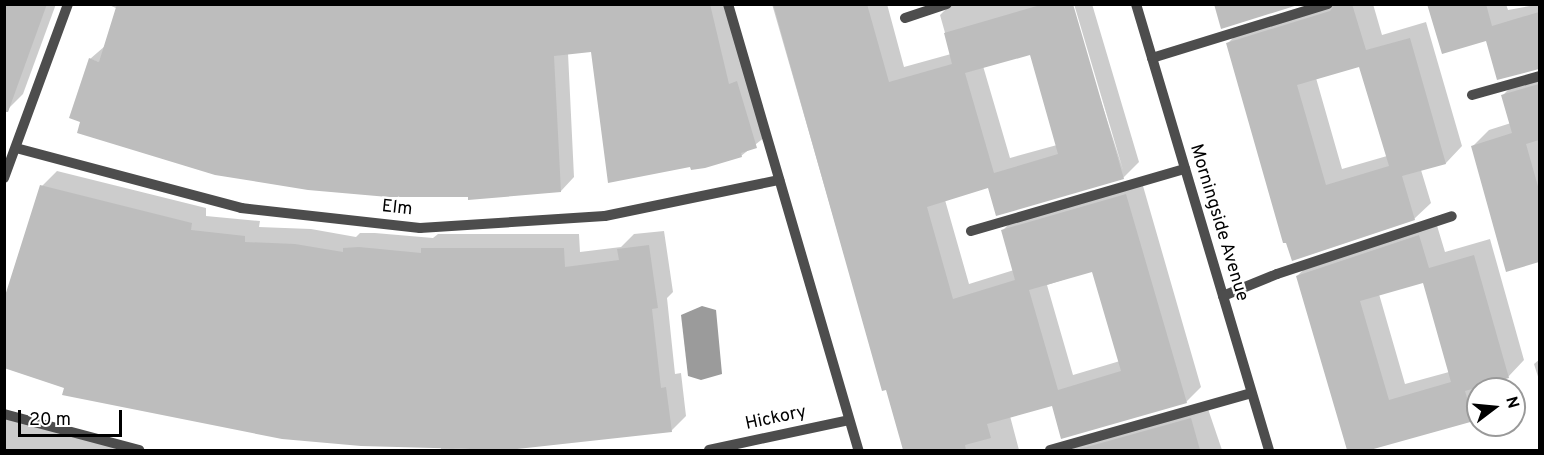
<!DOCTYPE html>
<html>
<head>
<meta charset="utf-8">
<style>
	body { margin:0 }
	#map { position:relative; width:1544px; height:455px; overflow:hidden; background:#fff; font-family:Overpass,sans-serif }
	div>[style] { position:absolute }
	.water>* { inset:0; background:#9b9b9b }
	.shadow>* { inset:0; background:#0003 }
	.building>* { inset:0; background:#bdbdbd }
	.minor>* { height:10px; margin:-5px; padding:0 5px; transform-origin:5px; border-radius:5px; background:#4d4d4d }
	span { translate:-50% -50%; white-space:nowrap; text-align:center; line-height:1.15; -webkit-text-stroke:4.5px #fff; paint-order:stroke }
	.street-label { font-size:18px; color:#000 }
	.frame { position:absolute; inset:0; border:6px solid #000; pointer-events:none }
	.north { position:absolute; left:1466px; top:377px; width:60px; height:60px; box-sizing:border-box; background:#fff; border:2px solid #999; border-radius:50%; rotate:74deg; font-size:16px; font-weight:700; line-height:24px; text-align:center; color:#000 }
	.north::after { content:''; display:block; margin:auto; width:21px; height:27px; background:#000; clip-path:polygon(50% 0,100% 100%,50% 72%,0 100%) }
	.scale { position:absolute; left:18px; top:410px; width:104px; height:27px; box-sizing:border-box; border:3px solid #000; border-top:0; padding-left:8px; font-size:18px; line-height:21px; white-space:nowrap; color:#000; -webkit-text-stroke:4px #fff; paint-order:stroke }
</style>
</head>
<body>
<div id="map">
	<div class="water">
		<i style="clip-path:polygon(702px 306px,716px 310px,722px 374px,701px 380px,688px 376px,681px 315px)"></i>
	</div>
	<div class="shadow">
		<i style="clip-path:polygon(4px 4px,56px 4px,23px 94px,8px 109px)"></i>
		<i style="clip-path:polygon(107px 4px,727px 4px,770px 133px,741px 156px,593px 51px,568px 53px,574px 177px,561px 191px,470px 195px,90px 59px,105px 46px,118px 9px)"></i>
		<i style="clip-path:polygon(evenodd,772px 4px,887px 4px,904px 67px,951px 54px,940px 15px,951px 4px,1070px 4px,1123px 170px,1074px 4px,1092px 4px,1139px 162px,1123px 178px,989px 187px,945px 200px,969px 284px,1014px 270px,1002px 231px,1018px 215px,1141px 179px,1201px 387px,1186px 402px,1053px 404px,1010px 416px,1019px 450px,905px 450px,887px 388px,883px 389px,772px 4px,1031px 53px,1057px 145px,1010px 158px,983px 66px,1031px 53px,772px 4px,1093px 270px,1120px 361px,1073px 375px,1047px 285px,1093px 270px)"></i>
		<i style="clip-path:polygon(evenodd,1318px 4px,1373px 4px,1382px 35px,1426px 22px,1462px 146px,1446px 163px,1421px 170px,1431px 203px,1414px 219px,1293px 259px,1227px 44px,1244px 27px,1318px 4px,1361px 65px,1387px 156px,1342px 169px,1316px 78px,1361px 65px)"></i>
		<i style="clip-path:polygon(1429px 4px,1506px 4px,1508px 10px,1540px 4px,1540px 68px)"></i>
		<i style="clip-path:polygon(1540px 73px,1540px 261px,1507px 270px,1473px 146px,1489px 130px,1511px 123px,1503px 95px,1519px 79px)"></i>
		<i style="clip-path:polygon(57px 171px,206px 208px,206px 216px,260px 221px,259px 227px,311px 229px,356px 237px,360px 233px,375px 233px,433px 238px,438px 234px,579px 234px,580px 252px,621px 247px,634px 234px,664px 231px,673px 292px,667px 298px,675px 374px,681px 373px,686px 416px,671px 431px,441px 450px,441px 446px,66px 387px,42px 186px)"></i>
		<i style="clip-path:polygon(evenodd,1435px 219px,1445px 252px,1490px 239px,1524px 360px,1508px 377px,1478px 389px,1478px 414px,1473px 419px,1365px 450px,1349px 450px,1297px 276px,1314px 260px,1435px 219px,1424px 281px,1449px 372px,1405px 384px,1379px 294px,1424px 281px)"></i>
		<i style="clip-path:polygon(1540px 359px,1540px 383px,1534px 364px)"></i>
		<i style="clip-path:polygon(1206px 403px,1222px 450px,1070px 450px,1083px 438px)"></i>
		<i style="clip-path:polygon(4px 414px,127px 450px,4px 450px)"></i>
	</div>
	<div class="building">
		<i style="clip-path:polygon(4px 4px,47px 4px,8px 112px,4px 112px)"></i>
		<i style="clip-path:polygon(117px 4px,710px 4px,729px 84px,737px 81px,757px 148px,741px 153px,742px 157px,705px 168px,691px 170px,690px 167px,608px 183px,591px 52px,554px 56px,561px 192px,468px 200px,468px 197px,388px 197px,308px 190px,215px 175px,77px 133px,80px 122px,69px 118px,89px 58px,99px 62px)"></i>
		<i style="clip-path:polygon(evenodd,773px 4px,867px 4px,889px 82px,952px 64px,944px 33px,1044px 4px,1073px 4px,1124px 179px,996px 216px,988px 188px,927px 207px,953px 299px,1015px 280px,1001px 230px,1126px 194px,1187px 403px,1061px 439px,1052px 406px,987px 424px,991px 438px,965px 445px,966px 450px,903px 450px,886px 390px,882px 391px,773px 4px,1030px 55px,1058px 154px,994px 173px,965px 73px,1030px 55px,773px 4px,1092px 272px,1121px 371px,1058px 390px,1029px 290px,1092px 272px)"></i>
		<i style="clip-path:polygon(1214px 4px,1301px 4px,1221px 29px)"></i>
		<i style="clip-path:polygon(evenodd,1335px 4px,1352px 4px,1366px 50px,1410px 38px,1446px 164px,1402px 176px,1415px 220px,1292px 261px,1286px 243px,1283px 243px,1226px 43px,1330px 11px,1335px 4px,1359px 67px,1389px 166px,1326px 185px,1297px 85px,1359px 67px)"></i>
		<i style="clip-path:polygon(1427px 4px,1486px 4px,1492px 26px,1539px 12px,1539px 69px,1497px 80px,1486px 41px,1442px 54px)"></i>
		<i style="clip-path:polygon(1539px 84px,1539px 140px,1526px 144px,1539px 190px,1539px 262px,1506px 272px,1471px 146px,1512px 133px,1501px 95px)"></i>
		<i style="clip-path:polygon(40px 185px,192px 223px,191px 230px,245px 236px,245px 242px,295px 244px,343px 252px,343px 248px,359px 247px,421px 253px,421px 248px,564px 248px,565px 267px,619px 260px,617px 249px,649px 245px,658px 308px,652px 309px,661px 388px,666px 387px,672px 432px,507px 450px,361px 446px,282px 439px,62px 395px,64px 388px,4px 368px,4px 299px)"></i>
		<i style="clip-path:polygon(evenodd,1419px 235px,1429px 268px,1474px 255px,1509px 378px,1465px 391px,1474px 421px,1370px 450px,1347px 450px,1296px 276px,1419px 235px,1423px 283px,1451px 382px,1389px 400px,1360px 301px,1423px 283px)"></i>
		<i style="clip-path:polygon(1191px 418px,1200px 450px,1076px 450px)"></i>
	</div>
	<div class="minor">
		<i style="left:728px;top:4px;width:465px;rotate:73.7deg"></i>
		<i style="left:1136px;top:4px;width:465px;rotate:73.4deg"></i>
		<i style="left:905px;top:18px;width:44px;rotate:-18.4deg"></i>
		<i style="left:1152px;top:58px;width:184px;rotate:-17.1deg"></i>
		<i style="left:1472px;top:95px;width:71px;rotate:-15.6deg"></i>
		<i style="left:16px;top:148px;width:233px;rotate:14.9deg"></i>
		<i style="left:241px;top:208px;width:180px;rotate:6.4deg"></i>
		<i style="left:420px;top:228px;width:185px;rotate:-3.7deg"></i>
		<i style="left:605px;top:216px;width:178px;rotate:-11.7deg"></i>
		<i style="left:4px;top:178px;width:185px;rotate:-69.8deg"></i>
		<i style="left:971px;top:231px;width:223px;rotate:-16.2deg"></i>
		<i style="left:1223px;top:296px;width:58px;rotate:-22.2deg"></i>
		<i style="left:1277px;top:274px;width:184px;rotate:-18.3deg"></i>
		<i style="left:4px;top:414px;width:140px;rotate:14.9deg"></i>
		<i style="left:709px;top:450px;width:143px;rotate:-12.1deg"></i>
		<i style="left:1050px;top:450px;width:209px;rotate:-15.8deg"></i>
	</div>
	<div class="street-label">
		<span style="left:397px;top:209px;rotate:6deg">Elm</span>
		<span style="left:1218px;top:223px;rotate:73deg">Morningside Avenue</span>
		<span style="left:776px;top:419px;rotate:-12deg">Hickory</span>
	</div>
	<div class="frame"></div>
	<div class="north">N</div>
	<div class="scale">20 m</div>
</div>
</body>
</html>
